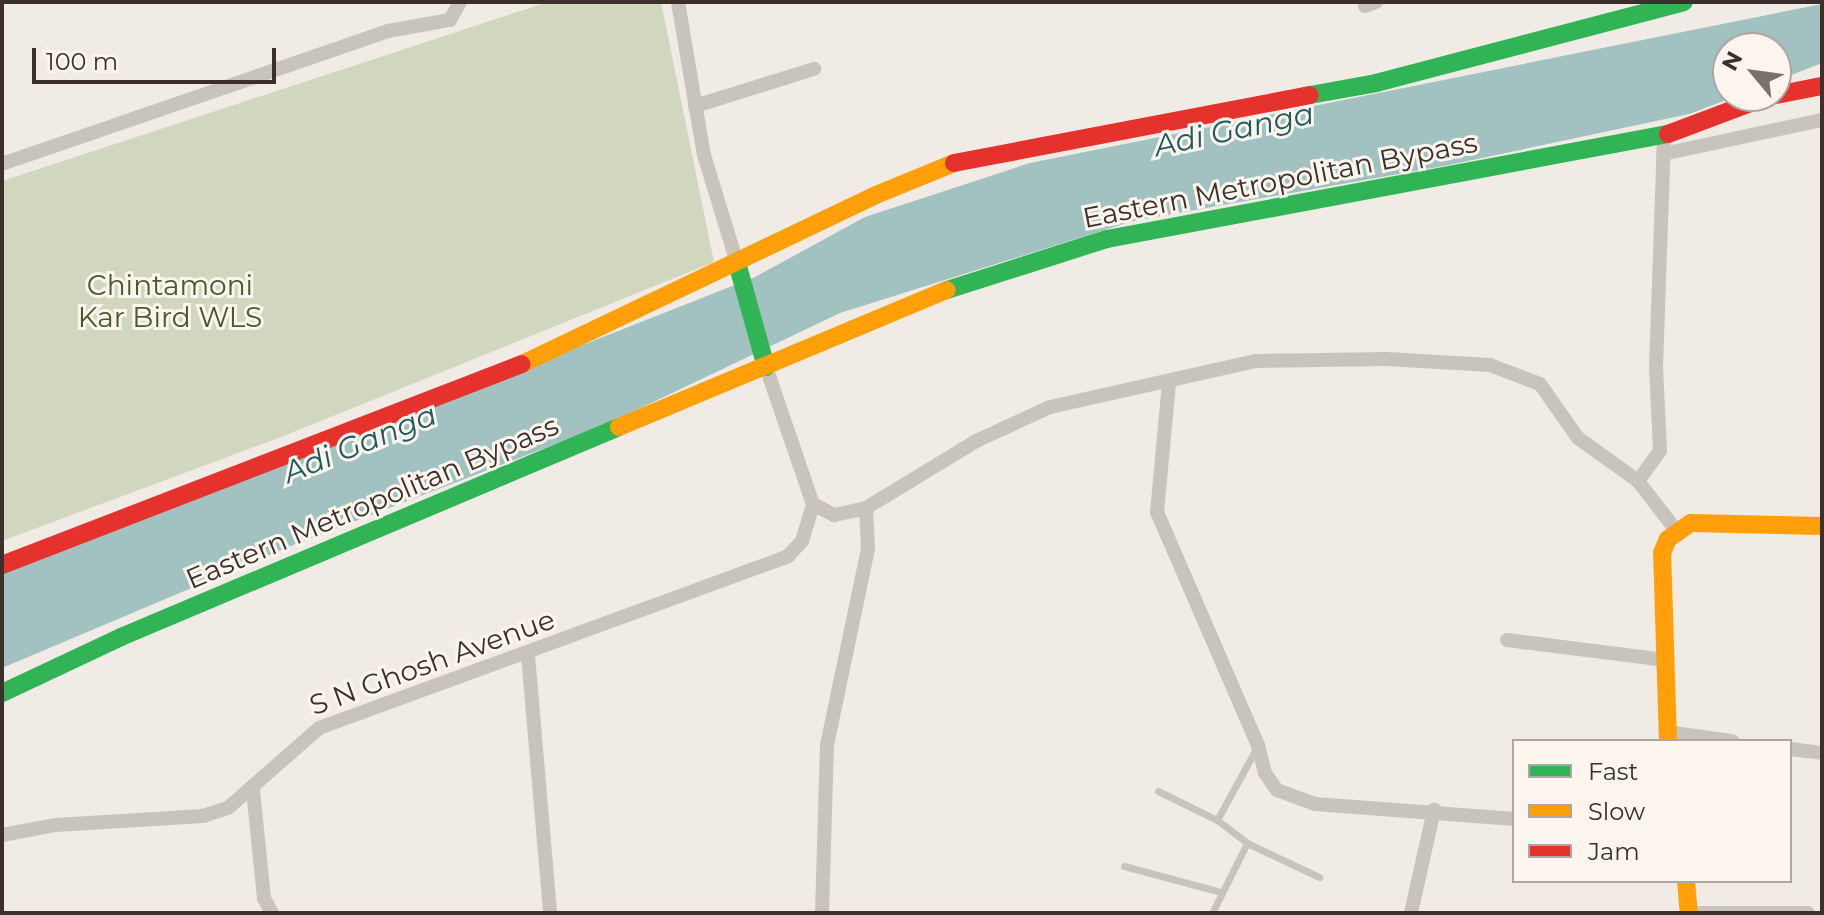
<!DOCTYPE html>
<html>
<head>
<meta charset="utf-8">
<style>
	body { margin:0 }
	#map { position:relative; width:1824px; height:915px; overflow:hidden; background:#f0ebe5; font-family:Montserrat,sans-serif }
	div>[style] { position:absolute }
	.green>* { inset:0; background:#d1d6bf }
	.water>* { inset:0; background:#a1c2c1 }
	.lane>* { height:7px; margin:-3.5px; padding:0 3.5px; transform-origin:3.5px; border-radius:3.5px; background:#c9c3be }
	.street>* { height:14px; margin:-7px; padding:0 7px; transform-origin:7px; border-radius:7px; background:#c9c3be }
	.fast>* { height:18px; margin:-9px; padding:0 9px; transform-origin:9px; border-radius:9px; background:#30b455 }
	.slow>* { height:18px; margin:-9px; padding:0 9px; transform-origin:9px; border-radius:9px; background:#ff9f0a }
	.jam>* { height:18px; margin:-9px; padding:0 9px; transform-origin:9px; border-radius:9px; background:#e5322d }
	span { translate:-50% -50%; white-space:nowrap; text-align:center; line-height:1.15; -webkit-text-stroke:6px #fbf5ee; paint-order:stroke }
	.street-label { font-size:28px; color:#3b302b }
	.park-label { font-size:28px; color:#4a5a2e }
	.water-label { font-size:30px; color:#1f5a5e; font-style:italic }
	.frame { position:absolute; inset:0; border:4px solid #3b302b; pointer-events:none }
	.legend { position:absolute; left:1512px; top:739px; width:280px; height:144px; box-sizing:border-box; background:#fbf5ee; border:2px solid #aea6a0; margin:0; padding:10px 14px; list-style:none; font-size:24px; color:#3b302b }
	.legend li { display:flex; align-items:center; gap:16px; height:40px }
	.legend b { width:40px; border:2px solid #aea6a0 }
	.north { position:absolute; left:1712px; top:32px; width:80px; height:80px; box-sizing:border-box; background:#fbf5ee; border:2px solid #aea6a0; border-radius:50%; rotate:299deg; font-size:22px; font-weight:700; line-height:32px; text-align:center; color:#3b302b }
	.north::after { content:''; display:block; margin:auto; width:28px; height:36px; background:#7a716c; clip-path:polygon(50% 0,100% 100%,50% 72%,0 100%) }
	.scale { position:absolute; left:32px; top:48px; width:244px; height:36px; box-sizing:border-box; border:4px solid #3b302b; border-top:0; padding-left:10px; font-size:24px; line-height:28px; white-space:nowrap; color:#3b302b; -webkit-text-stroke:6px #fbf5ee; paint-order:stroke }
</style>
</head>
<body>
<div id="map">
	<div class="green">
		<i style="clip-path:polygon(548px 2px,661px 2px,714px 262px,281px 437px,2px 541px,2px 181px)"></i>
	</div>
	<div class="water">
		<i style="clip-path:polygon(1822px 4px,1822px 63px,1776px 81px,1776px 48px,1728px 48px,1728px 96px,1737px 96px,1689px 114px,1449px 165px,1133px 221px,840px 313px,605px 425px,293px 545px,2px 668px,2px 574px,755px 277px,865px 217px,1030px 163px)"></i>
	</div>
	<div class="lane">
		<i style="left:1257px;top:747px;width:83px;rotate:118.7deg"></i>
		<i style="left:1217px;top:820px;width:38px;rotate:37deg"></i>
		<i style="left:1247px;top:843px;width:80px;rotate:25.3deg"></i>
		<i style="left:1158px;top:791px;width:66px;rotate:26.2deg"></i>
		<i style="left:1124px;top:866px;width:100px;rotate:15deg"></i>
		<i style="left:1212px;top:913px;width:78px;rotate:-63.4deg"></i>
	</div>
	<div class="street">
		<i style="left:678px;top:2px;width:155px;rotate:80.4deg"></i>
		<i style="left:704px;top:155px;width:113px;rotate:73deg"></i>
		<i style="left:1365px;top:6px;width:12px;rotate:-20deg"></i>
		<i style="left:695px;top:106px;width:125px;rotate:-17.3deg"></i>
		<i style="left:1663px;top:154px;width:163px;rotate:-12.1deg"></i>
		<i style="left:2px;top:164px;width:408px;rotate:-19deg"></i>
		<i style="left:388px;top:31px;width:63px;rotate:-10.1deg"></i>
		<i style="left:450px;top:20px;width:21px;rotate:-61deg"></i>
		<i style="left:766px;top:367px;width:145px;rotate:71.1deg"></i>
		<i style="left:813px;top:504px;width:24px;rotate:28deg"></i>
		<i style="left:834px;top:515px;width:33px;rotate:-12deg"></i>
		<i style="left:866px;top:508px;width:129px;rotate:-31.3deg"></i>
		<i style="left:976px;top:441px;width:81px;rotate:-24.7deg"></i>
		<i style="left:1050px;top:407px;width:210px;rotate:-12.6deg"></i>
		<i style="left:1255px;top:361px;width:132px;rotate:-0.9deg"></i>
		<i style="left:1387px;top:359px;width:103px;rotate:3.3deg"></i>
		<i style="left:1490px;top:365px;width:53px;rotate:20.8deg"></i>
		<i style="left:1540px;top:384px;width:66px;rotate:54.9deg"></i>
		<i style="left:1578px;top:438px;width:74px;rotate:35.6deg"></i>
		<i style="left:1638px;top:481px;width:61px;rotate:52.4deg"></i>
		<i style="left:1169px;top:383px;width:130px;rotate:95.3deg"></i>
		<i style="left:1157px;top:512px;width:254px;rotate:66.6deg"></i>
		<i style="left:1258px;top:745px;width:29px;rotate:76deg"></i>
		<i style="left:1265px;top:773px;width:21px;rotate:55deg"></i>
		<i style="left:1277px;top:790px;width:40px;rotate:20.2deg"></i>
		<i style="left:1315px;top:804px;width:200px;rotate:4.3deg"></i>
		<i style="left:1638px;top:481px;width:37px;rotate:-54deg"></i>
		<i style="left:1660px;top:451px;width:84px;rotate:-92.7deg"></i>
		<i style="left:1656px;top:367px;width:232px;rotate:-88deg"></i>
		<i style="left:1507px;top:640px;width:159px;rotate:7.2deg"></i>
		<i style="left:528px;top:655px;width:259px;rotate:85.1deg"></i>
		<i style="left:1667px;top:732px;width:66px;rotate:7.9deg"></i>
		<i style="left:1790px;top:749px;width:32px;rotate:7deg"></i>
		<i style="left:253px;top:790px;width:109px;rotate:84.2deg"></i>
		<i style="left:264px;top:898px;width:17px;rotate:62deg"></i>
		<i style="left:2px;top:835px;width:55px;rotate:-10.5deg"></i>
		<i style="left:56px;top:825px;width:147px;rotate:-3.5deg"></i>
		<i style="left:203px;top:816px;width:26px;rotate:-18deg"></i>
		<i style="left:228px;top:808px;width:121px;rotate:-41.3deg"></i>
		<i style="left:319px;top:728px;width:500px;rotate:-20.1deg"></i>
		<i style="left:788px;top:556px;width:21px;rotate:-47deg"></i>
		<i style="left:802px;top:541px;width:39px;rotate:-73deg"></i>
		<i style="left:822px;top:913px;width:168px;rotate:-88.3deg"></i>
		<i style="left:827px;top:745px;width:200px;rotate:-78.2deg"></i>
		<i style="left:868px;top:549px;width:41px;rotate:-92.8deg"></i>
		<i style="left:1411px;top:913px;width:106px;rotate:-77.4deg"></i>
		<i style="left:1689px;top:913px;width:119px"></i>
	</div>
	<div class="fast">
		<i style="left:1310px;top:95px;width:67px;rotate:-10.3deg"></i>
		<i style="left:1376px;top:83px;width:318px;rotate:-14.7deg"></i>
		<i style="left:737px;top:263px;width:108px;rotate:74.4deg"></i>
		<i style="left:947px;top:290px;width:168px;rotate:-17.7deg"></i>
		<i style="left:1107px;top:239px;width:571px;rotate:-10.6deg"></i>
		<i style="left:2px;top:693px;width:132px;rotate:-25.2deg"></i>
		<i style="left:121px;top:637px;width:540px;rotate:-22.86deg"></i>
	</div>
	<div class="slow">
		<i style="left:522px;top:364px;width:392px;rotate:-25.5deg"></i>
		<i style="left:876px;top:195px;width:84px;rotate:-22.3deg"></i>
		<i style="left:619px;top:427px;width:355px;rotate:-22.7deg"></i>
		<i style="left:1668px;top:741px;width:188px;rotate:-91.8deg"></i>
		<i style="left:1662px;top:553px;width:15px;rotate:-67deg"></i>
		<i style="left:1668px;top:539px;width:28px;rotate:-35deg"></i>
		<i style="left:1691px;top:523px;width:131px;rotate:1.3deg"></i>
		<i style="left:1686px;top:881px;width:32px;rotate:85deg"></i>
	</div>
	<div class="jam">
		<i style="left:1776px;top:95px;width:47px;rotate:-11.1deg"></i>
		<i style="left:1668px;top:134px;width:108px;rotate:-20.6deg"></i>
		<i style="left:954px;top:163px;width:362px;rotate:-10.8deg"></i>
		<i style="left:2px;top:565px;width:557px;rotate:-21.13deg"></i>
	</div>
	<div class="street-label">
		<span style="left:1280px;top:180px;rotate:-11deg">Eastern Metropolitan Bypass</span>
		<span style="left:372px;top:502px;rotate:-23deg">Eastern Metropolitan Bypass</span>
		<span style="left:432px;top:662px;rotate:-20deg">S N Ghosh Avenue</span>
	</div>
	<div class="park-label">
		<span style="left:170px;top:301px">Chintamoni<br>Kar Bird WLS</span>
	</div>
	<div class="water-label">
		<span style="left:1234px;top:130px;rotate:-12deg">Adi Ganga</span>
		<span style="left:360px;top:444px;rotate:-22deg">Adi Ganga</span>
	</div>
	<div class="frame"></div>
	<ul class="legend">
	<li><b style="height:10px;background:#30b455"></b>Fast</li>
	<li><b style="height:10px;background:#ff9f0a"></b>Slow</li>
	<li><b style="height:10px;background:#e5322d"></b>Jam</li>
	</ul>
	<div class="north">N</div>
	<div class="scale">100 m</div>
</div>
</body>
</html>
